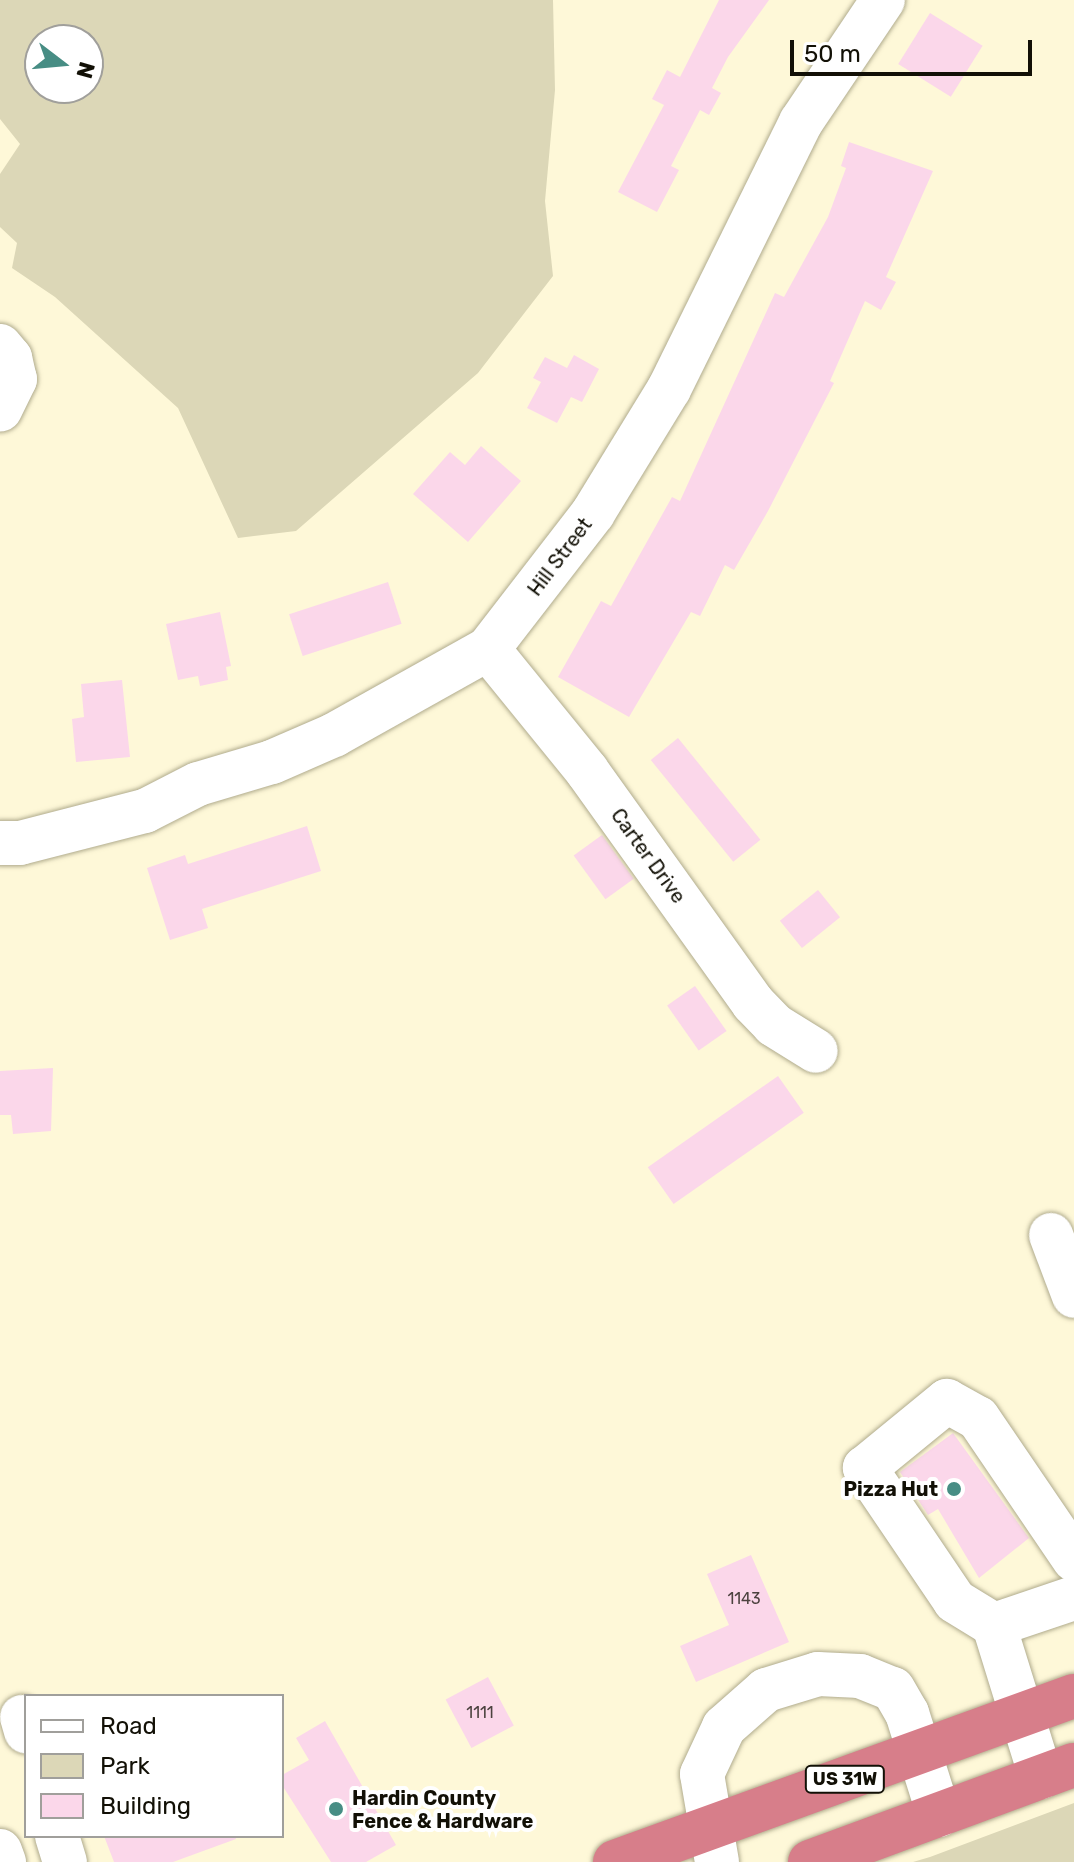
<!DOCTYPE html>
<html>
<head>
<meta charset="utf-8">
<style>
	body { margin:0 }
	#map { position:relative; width:1074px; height:1862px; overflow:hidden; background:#fef8d8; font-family:Rubik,sans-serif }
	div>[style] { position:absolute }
	.green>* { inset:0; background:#dcd7b7 }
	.building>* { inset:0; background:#fbd7ea; transform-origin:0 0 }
	.roads { filter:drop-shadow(0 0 2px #b0ab8d) drop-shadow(0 0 2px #b0ab8d) }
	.minor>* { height:44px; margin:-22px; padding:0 22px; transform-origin:22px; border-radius:22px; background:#fff }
	.highway>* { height:44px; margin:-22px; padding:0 22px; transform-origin:22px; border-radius:22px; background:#d77e8a }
	.dots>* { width:22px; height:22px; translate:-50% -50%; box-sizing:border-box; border:4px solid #fff; border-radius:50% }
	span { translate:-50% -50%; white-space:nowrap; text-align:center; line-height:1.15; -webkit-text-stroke:8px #fff; paint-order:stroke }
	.number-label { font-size:16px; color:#4c423f }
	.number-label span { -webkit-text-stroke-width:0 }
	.shield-label span { padding:2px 6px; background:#fff; border:2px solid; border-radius:6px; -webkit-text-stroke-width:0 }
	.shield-label { font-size:18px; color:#121006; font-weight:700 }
	.street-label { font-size:20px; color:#121006 }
	.poi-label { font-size:20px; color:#121006; font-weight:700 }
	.right { translate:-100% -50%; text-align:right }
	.left { translate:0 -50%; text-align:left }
	.legend { position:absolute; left:24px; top:1694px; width:260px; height:144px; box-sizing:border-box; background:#fff; border:2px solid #a09f9b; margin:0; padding:10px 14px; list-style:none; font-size:24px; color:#121006 }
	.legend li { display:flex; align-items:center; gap:16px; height:40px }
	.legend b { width:40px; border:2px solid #a09f9b }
	.north { position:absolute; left:24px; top:24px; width:80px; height:80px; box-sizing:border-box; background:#fff; border:2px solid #a09f9b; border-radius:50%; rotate:106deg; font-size:22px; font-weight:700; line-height:32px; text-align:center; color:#121006 }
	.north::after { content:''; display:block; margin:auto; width:28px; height:36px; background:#478d84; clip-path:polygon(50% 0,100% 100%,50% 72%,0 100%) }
	.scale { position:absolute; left:790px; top:40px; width:242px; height:36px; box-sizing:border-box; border:4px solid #121006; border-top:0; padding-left:10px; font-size:24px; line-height:28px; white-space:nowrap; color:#121006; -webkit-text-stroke:6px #fff; paint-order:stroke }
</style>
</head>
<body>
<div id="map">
	<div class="green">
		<i style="clip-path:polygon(evenodd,0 0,553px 0,555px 90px,545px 201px,553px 276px,478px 373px,296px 531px,238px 538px,178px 408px,55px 297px,12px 268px,17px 243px,0 227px,0 174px,20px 144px,0 119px,0 0,40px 40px,88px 40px,88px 88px,40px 88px,40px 40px)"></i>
		<i style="clip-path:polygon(1074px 1803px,1074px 1862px,913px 1862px,930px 1857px)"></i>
	</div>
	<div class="building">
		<i style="clip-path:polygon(719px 0,769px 0,728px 57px,712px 88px,721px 93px,709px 115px,700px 110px,671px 166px,679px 170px,657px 212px,618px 192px,664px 105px,652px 99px,667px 70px,680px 77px)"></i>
		<i style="left:930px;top:13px;width:62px;height:60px;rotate:32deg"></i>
		<i style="clip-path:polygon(849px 142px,933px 171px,886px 277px,896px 282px,881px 310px,865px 301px,830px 381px,834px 383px,768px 511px,734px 570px,725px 565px,700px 616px,691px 612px,629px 717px,558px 677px,601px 601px,611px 606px,672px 497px,680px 501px,775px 293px,784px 297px,828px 217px,846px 168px,841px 166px)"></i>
		<i style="clip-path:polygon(574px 355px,599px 369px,582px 402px,571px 397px,557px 423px,527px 408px,541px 382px,533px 378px,545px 357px,567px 368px)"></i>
		<i style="clip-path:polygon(481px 446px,521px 481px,468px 542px,413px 494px,450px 452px,465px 465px)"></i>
		<i style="left:388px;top:582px;width:44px;height:104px;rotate:72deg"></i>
		<i style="clip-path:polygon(220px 612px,231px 666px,226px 667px,228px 680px,200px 686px,198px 676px,178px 680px,166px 624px)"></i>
		<i style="clip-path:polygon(122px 680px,130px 757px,76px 762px,72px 719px,84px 717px,81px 684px)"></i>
		<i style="left:678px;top:738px;width:131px;height:35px;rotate:51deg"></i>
		<i style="clip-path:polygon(307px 826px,321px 871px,202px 909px,208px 928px,170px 940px,147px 868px,185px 855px,188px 864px)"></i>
		<i style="left:602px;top:835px;width:54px;height:35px;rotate:54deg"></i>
		<i style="left:818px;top:890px;width:35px;height:49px;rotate:51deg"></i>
		<i style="left:695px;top:986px;width:55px;height:34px;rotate:55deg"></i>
		<i style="clip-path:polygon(53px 1068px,51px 1131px,13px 1134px,11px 1115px,0 1115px,0 1071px)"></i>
		<i style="left:778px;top:1076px;width:45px;height:159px;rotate:55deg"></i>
		<i style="clip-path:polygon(953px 1433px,1029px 1538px,979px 1578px,938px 1509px,928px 1515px,900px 1472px)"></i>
		<i style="clip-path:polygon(751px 1555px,789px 1642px,696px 1682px,680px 1646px,729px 1625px,707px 1574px)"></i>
		<i style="left:488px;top:1677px;width:55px;height:48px;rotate:62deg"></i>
		<i style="clip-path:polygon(325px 1721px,396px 1845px,366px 1862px,331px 1862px,282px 1785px,282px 1775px,309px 1760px,296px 1738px)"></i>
		<i style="clip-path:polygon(104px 1836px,235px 1836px,236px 1839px,173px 1862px,114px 1862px)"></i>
	</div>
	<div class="roads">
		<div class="minor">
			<i style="left:0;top:346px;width:16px;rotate:50deg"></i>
			<i style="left:10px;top:358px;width:22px;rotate:77deg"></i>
			<i style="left:15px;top:379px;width:34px;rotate:116deg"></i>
			<i style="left:488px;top:649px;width:157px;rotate:50.9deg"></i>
			<i style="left:587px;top:771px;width:285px;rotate:54.4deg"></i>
			<i style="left:753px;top:1003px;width:30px;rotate:46deg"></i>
			<i style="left:774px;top:1025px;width:49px;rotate:31.8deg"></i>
			<i style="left:0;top:843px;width:20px"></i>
			<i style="left:20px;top:843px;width:129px;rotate:-14.4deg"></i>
			<i style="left:145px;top:811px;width:59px;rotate:-27deg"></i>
			<i style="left:198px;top:784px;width:77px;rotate:-16.6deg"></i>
			<i style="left:272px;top:762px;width:68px;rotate:-23.5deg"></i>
			<i style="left:334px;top:735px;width:176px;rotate:-29.2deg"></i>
			<i style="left:488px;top:649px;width:172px;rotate:-52.3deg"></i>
			<i style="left:593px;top:513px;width:145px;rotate:-58.5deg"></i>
			<i style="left:669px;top:389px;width:298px;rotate:-63.7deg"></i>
			<i style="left:801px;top:122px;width:147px;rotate:-56.1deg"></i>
			<i style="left:1051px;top:1235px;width:65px;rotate:69.3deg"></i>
			<i style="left:994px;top:1625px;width:46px;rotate:-148.4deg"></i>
			<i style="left:955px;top:1601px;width:161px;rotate:-124.1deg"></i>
			<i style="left:865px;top:1468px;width:106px;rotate:-39.3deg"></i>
			<i style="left:947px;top:1401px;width:35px;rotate:29deg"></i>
			<i style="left:978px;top:1418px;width:171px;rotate:55.8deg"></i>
			<i style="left:22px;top:1717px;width:15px;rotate:74deg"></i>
			<i style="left:1041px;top:1777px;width:159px;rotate:-107.2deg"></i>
			<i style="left:994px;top:1625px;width:84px;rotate:-18.6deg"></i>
			<i style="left:57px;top:1836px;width:27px;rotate:73deg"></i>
			<i style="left:0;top:1851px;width:12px;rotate:70deg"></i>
			<i style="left:717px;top:1862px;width:89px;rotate:-99.7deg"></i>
			<i style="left:702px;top:1774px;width:52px;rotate:-64.9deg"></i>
			<i style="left:724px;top:1727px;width:56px;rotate:-41.4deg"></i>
			<i style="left:766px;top:1690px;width:54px;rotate:-17.1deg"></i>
			<i style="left:818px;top:1674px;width:42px;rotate:2.7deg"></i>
			<i style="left:860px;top:1676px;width:35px;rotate:22deg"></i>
			<i style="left:893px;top:1689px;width:28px;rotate:60deg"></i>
			<i style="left:907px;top:1713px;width:107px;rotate:72.6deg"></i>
		</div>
		<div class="highway">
			<i style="left:615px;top:1862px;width:488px;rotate:-19.9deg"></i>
			<i style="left:810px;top:1862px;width:281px;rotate:-20.2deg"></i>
		</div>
	</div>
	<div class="dots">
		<i style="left:954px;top:1489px;background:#478d84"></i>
		<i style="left:336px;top:1809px;background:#478d84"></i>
	</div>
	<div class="number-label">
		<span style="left:744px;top:1599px">1143</span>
		<span style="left:480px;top:1713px">1111</span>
	</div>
	<div class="shield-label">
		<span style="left:845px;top:1779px">US 31W</span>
	</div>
	<div class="street-label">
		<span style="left:560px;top:557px;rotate:-53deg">Hill Street</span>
		<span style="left:648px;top:856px;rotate:54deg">Carter Drive</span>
	</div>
	<div class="poi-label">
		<span class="right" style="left:938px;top:1489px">Pizza Hut</span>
		<span class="left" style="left:352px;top:1810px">Hardin County<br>Fence &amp; Hardware</span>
	</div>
	<ul class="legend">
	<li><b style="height:10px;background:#fff"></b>Road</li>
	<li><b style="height:22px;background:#dcd7b7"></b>Park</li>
	<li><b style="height:22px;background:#fbd7ea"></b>Building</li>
	</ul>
	<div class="north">N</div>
	<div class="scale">50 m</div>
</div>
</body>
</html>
